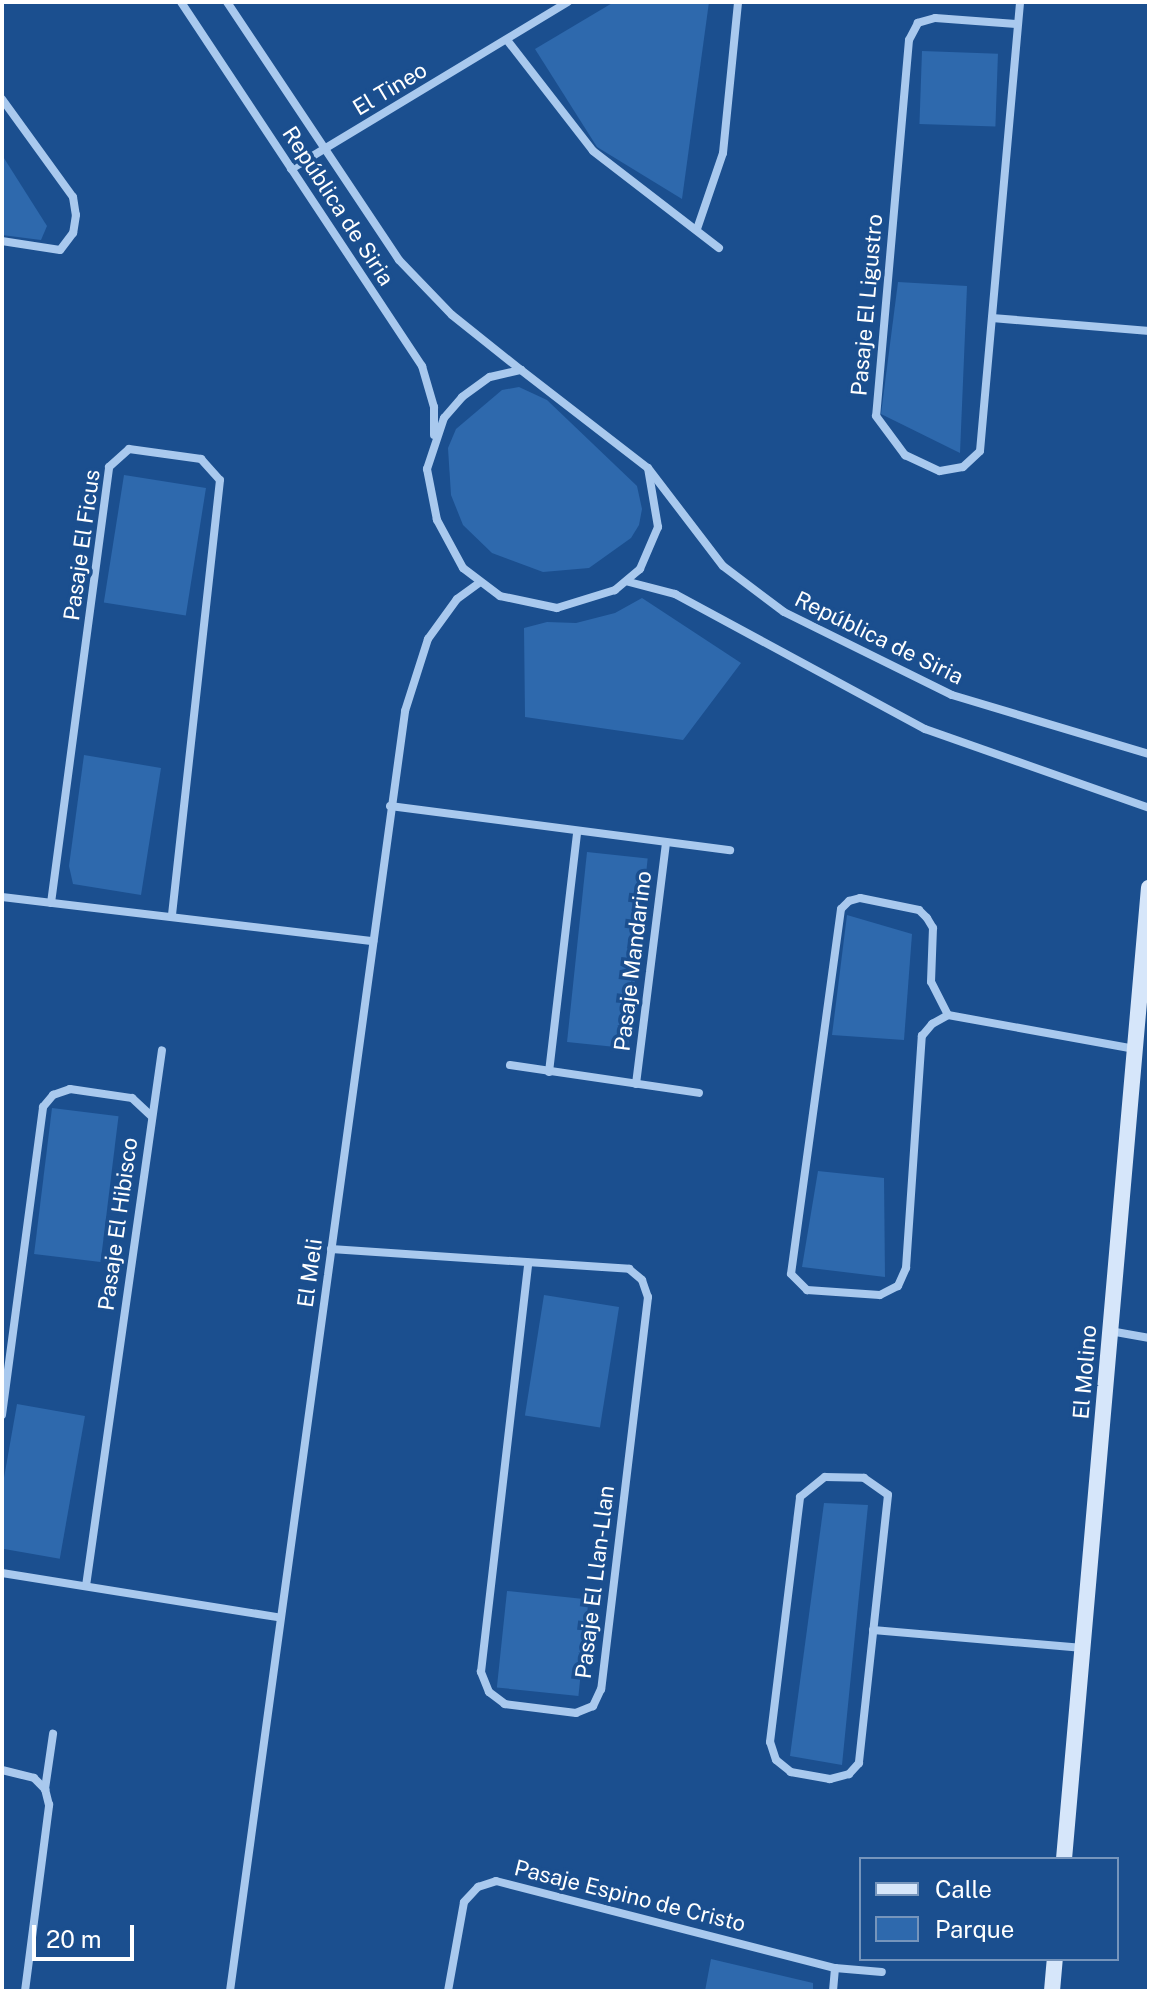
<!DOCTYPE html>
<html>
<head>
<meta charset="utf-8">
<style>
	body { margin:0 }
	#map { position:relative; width:1151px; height:1993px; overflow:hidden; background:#1b4f8f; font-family:"Public Sans",sans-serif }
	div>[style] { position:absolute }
	.green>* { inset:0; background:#2e69ad; transform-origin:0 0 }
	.street>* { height:8px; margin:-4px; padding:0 4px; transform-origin:4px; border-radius:4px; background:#a9c9ee }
	.secondary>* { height:16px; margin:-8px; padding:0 8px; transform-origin:8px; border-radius:8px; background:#d6e6fa }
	span { translate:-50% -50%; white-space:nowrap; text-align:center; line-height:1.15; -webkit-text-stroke:7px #1b4f8f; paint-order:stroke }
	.street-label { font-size:22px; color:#fff }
	.frame { position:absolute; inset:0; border:4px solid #fff; pointer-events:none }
	.legend { position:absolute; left:859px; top:1857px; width:260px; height:104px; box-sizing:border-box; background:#1b4f8f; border:2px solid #7695bc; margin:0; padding:10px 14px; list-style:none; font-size:24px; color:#fff }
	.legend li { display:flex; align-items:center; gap:16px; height:40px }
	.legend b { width:40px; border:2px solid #7695bc }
	.scale { position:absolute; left:32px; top:1925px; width:102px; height:36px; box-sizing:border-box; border:4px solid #fff; border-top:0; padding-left:10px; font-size:24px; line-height:28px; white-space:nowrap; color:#fff; -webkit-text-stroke:6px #1b4f8f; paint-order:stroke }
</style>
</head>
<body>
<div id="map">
	<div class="green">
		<i style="clip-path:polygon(614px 2px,709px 2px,682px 199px,597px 147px,535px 49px)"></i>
		<i style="left:922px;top:51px;width:76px;height:73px;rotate:2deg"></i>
		<i style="clip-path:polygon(2px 155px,47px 226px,41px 240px,2px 235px)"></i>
		<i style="clip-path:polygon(898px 282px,967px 286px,960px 453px,881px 414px)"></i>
		<i style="clip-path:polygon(519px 387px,547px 400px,637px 486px,642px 509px,639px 525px,631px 538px,589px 568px,543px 572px,492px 553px,463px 525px,451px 495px,448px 448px,456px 429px,502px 390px)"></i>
		<i style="left:124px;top:475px;width:83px;height:129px;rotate:9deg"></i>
		<i style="clip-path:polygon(642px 598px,741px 663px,683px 740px,525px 717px,524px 628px,547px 622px,576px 623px,615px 613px)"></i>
		<i style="clip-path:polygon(84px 755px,161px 768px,141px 895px,73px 884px,69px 866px)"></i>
		<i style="left:587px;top:852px;width:61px;height:191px;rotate:6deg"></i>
		<i style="clip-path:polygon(847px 915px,912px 934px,904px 1040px,832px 1035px)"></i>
		<i style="left:52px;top:1108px;width:67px;height:147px;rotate:7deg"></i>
		<i style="clip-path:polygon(818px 1171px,884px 1178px,885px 1277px,802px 1267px)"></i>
		<i style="left:544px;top:1295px;width:76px;height:122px;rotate:9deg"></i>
		<i style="left:17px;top:1404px;width:69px;height:145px;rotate:10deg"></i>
		<i style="clip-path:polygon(824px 1503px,868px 1505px,842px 1765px,790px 1756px)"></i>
		<i style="left:507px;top:1591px;width:82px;height:97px;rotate:6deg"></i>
		<i style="clip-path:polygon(711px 1959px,813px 1983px,813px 1991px,705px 1991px)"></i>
	</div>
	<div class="street">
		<i style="left:181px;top:2px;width:437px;rotate:56.5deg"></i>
		<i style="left:422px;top:366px;width:43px;rotate:73.7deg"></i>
		<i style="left:434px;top:407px;width:28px;rotate:90deg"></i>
		<i style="left:227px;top:2px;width:310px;rotate:56.3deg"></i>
		<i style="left:399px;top:260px;width:76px;rotate:46.1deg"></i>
		<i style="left:452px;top:315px;width:88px;rotate:38.6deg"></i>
		<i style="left:1016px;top:24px;width:81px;rotate:-175.8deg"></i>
		<i style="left:935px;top:18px;width:18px;rotate:164deg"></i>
		<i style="left:918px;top:23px;width:19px;rotate:118deg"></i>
		<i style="left:909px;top:40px;width:377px;rotate:95deg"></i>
		<i style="left:876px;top:416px;width:49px;rotate:53.4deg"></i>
		<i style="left:905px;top:455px;width:38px;rotate:25deg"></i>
		<i style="left:940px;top:471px;width:23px;rotate:-10deg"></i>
		<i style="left:963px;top:467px;width:23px;rotate:-43deg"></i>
		<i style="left:980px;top:451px;width:451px;rotate:-84.9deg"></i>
		<i style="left:507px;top:40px;width:140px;rotate:52.2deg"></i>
		<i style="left:593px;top:151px;width:159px;rotate:37.6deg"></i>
		<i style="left:2px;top:99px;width:121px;rotate:54.1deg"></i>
		<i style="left:73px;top:197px;width:18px;rotate:81deg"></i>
		<i style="left:76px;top:215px;width:18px;rotate:99deg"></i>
		<i style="left:73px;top:233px;width:21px;rotate:127deg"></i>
		<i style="left:60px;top:250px;width:59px;rotate:-171.2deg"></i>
		<i style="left:291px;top:169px;width:323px;rotate:-31.1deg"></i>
		<i style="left:697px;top:229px;width:80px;rotate:-71.1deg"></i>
		<i style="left:723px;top:153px;width:152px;rotate:-84.3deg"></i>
		<i style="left:992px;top:318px;width:158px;rotate:4.7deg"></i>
		<i style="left:648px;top:468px;width:60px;rotate:80.4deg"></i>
		<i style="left:658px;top:527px;width:46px;rotate:113.2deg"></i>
		<i style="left:640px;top:569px;width:33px;rotate:140deg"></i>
		<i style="left:615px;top:590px;width:61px;rotate:162.8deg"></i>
		<i style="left:557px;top:608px;width:58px;rotate:-168.1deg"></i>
		<i style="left:500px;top:596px;width:46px;rotate:-142.9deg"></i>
		<i style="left:463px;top:568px;width:55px;rotate:-118.4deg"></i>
		<i style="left:437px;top:520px;width:52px;rotate:-101.1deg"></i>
		<i style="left:427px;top:469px;width:54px;rotate:-71.6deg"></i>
		<i style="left:444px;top:418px;width:28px;rotate:-49deg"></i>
		<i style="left:462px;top:397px;width:34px;rotate:-36deg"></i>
		<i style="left:490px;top:377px;width:32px;rotate:-13deg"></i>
		<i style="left:521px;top:370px;width:160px;rotate:37.7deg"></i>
		<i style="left:648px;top:468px;width:123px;rotate:52.6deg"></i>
		<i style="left:723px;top:566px;width:76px;rotate:37deg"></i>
		<i style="left:784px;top:612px;width:187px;rotate:26.3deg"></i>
		<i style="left:952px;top:695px;width:206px;rotate:16.7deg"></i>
		<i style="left:629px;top:582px;width:48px;rotate:14.6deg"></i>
		<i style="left:675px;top:594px;width:284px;rotate:28.4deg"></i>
		<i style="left:925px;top:729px;width:238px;rotate:19.4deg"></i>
		<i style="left:390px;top:806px;width:343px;rotate:7.4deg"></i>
		<i style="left:2px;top:897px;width:374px;rotate:6.8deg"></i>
		<i style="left:51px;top:903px;width:440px;rotate:-82.4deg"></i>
		<i style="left:109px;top:467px;width:27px;rotate:-42deg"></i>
		<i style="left:129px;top:449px;width:73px;rotate:7.9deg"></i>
		<i style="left:201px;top:459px;width:28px;rotate:48deg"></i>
		<i style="left:220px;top:480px;width:437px;rotate:96.3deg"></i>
		<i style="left:948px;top:1015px;width:37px;rotate:-117deg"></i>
		<i style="left:931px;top:982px;width:54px;rotate:-87.9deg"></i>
		<i style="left:933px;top:928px;width:12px;rotate:-121deg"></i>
		<i style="left:927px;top:918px;width:11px;rotate:-135deg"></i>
		<i style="left:919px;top:910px;width:60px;rotate:-168.5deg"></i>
		<i style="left:860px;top:898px;width:11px;rotate:165deg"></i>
		<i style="left:849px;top:901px;width:11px;rotate:135deg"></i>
		<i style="left:841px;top:909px;width:368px;rotate:97.8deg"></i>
		<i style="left:791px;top:1274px;width:23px;rotate:45deg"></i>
		<i style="left:807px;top:1290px;width:73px;rotate:3.9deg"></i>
		<i style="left:880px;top:1295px;width:20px;rotate:-27deg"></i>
		<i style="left:898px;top:1286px;width:20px;rotate:-66deg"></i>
		<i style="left:906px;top:1268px;width:233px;rotate:-86.1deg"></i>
		<i style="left:922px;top:1036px;width:16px;rotate:-50deg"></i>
		<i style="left:932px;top:1024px;width:18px;rotate:-29deg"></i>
		<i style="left:948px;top:1015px;width:190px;rotate:10.3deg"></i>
		<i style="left:510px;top:1065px;width:191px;rotate:8.4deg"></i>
		<i style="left:549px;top:1072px;width:241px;rotate:-83.3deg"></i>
		<i style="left:636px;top:1084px;width:243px;rotate:-82.9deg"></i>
		<i style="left:331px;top:1249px;width:299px;rotate:3.8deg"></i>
		<i style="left:629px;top:1269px;width:17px;rotate:40deg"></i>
		<i style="left:642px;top:1280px;width:18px;rotate:71deg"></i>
		<i style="left:648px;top:1297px;width:395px;rotate:96.8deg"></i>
		<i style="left:601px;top:1689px;width:19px;rotate:115deg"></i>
		<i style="left:593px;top:1706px;width:18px;rotate:158deg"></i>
		<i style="left:576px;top:1713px;width:72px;rotate:-172.8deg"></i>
		<i style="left:505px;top:1704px;width:20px;rotate:-143deg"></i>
		<i style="left:489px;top:1692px;width:22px;rotate:-112deg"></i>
		<i style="left:481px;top:1672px;width:412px;rotate:-83.4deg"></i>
		<i style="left:1110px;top:1331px;width:40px;rotate:10deg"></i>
		<i style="left:2px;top:1415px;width:311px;rotate:-82.4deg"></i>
		<i style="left:43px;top:1107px;width:16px;rotate:-50deg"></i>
		<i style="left:53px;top:1095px;width:18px;rotate:-19deg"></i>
		<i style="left:70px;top:1089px;width:63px;rotate:8.3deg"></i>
		<i style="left:132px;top:1098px;width:26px;rotate:43deg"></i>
		<i style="left:825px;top:1477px;width:39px;rotate:1deg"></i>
		<i style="left:864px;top:1478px;width:29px;rotate:35deg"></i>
		<i style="left:888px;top:1495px;width:270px;rotate:96.2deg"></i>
		<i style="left:859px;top:1763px;width:15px;rotate:132deg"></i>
		<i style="left:849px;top:1774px;width:20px;rotate:165deg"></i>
		<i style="left:830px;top:1779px;width:40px;rotate:-170deg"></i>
		<i style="left:791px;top:1772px;width:19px;rotate:-141deg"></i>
		<i style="left:776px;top:1760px;width:19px;rotate:-108deg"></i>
		<i style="left:770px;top:1742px;width:247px;rotate:-83deg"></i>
		<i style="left:800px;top:1497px;width:32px;rotate:-39deg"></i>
		<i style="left:2px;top:1573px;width:279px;rotate:9.1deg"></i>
		<i style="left:86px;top:1586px;width:541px;rotate:-81.93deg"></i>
		<i style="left:873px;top:1630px;width:211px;rotate:4.9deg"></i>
		<i style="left:2px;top:1770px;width:33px;rotate:14deg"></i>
		<i style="left:34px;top:1778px;width:16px;rotate:45deg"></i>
		<i style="left:25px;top:1991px;width:188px;rotate:-82.6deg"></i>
		<i style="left:49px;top:1805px;width:16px;rotate:-104deg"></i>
		<i style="left:45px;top:1789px;width:56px;rotate:-81.7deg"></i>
		<i style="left:230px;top:1991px;width:1292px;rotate:-82.21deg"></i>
		<i style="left:405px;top:711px;width:76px;rotate:-72.3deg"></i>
		<i style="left:428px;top:639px;width:49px;rotate:-54.1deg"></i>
		<i style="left:457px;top:599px;width:27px;rotate:-36deg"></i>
		<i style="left:448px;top:1991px;width:90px;rotate:-79.8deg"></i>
		<i style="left:464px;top:1902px;width:21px;rotate:-47deg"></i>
		<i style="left:478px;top:1887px;width:19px;rotate:-18deg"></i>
		<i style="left:496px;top:1881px;width:350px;rotate:14.4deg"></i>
		<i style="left:835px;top:1968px;width:47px;rotate:4.9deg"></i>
		<i style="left:833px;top:1991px;width:23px;rotate:-85deg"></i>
	</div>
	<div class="secondary">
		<i style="left:1064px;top:1859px;width:975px;rotate:-85deg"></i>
		<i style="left:1052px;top:1991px;width:32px;rotate:-85deg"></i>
	</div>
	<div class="street-label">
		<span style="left:390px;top:89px;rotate:-31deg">El Tineo</span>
		<span style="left:338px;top:206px;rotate:57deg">República de Siria</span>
		<span style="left:867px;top:305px;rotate:-85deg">Pasaje El Ligustro</span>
		<span style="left:82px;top:545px;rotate:-82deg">Pasaje El Ficus</span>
		<span style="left:879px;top:638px;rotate:26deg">República de Siria</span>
		<span style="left:633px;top:961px;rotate:-83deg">Pasaje Mandarino</span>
		<span style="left:118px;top:1224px;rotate:-82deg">Pasaje El Hibisco</span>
		<span style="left:310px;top:1273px;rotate:-82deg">El Meli</span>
		<span style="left:1085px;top:1372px;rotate:-85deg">El Molino</span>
		<span style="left:595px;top:1582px;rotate:-83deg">Pasaje El Llan-Llan</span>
		<span style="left:630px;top:1896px;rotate:14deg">Pasaje Espino de Cristo</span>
	</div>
	<div class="frame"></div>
	<ul class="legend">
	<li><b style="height:10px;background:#d6e6fa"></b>Calle</li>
	<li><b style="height:22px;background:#2e69ad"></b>Parque</li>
	</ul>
	<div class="scale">20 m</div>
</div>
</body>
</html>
